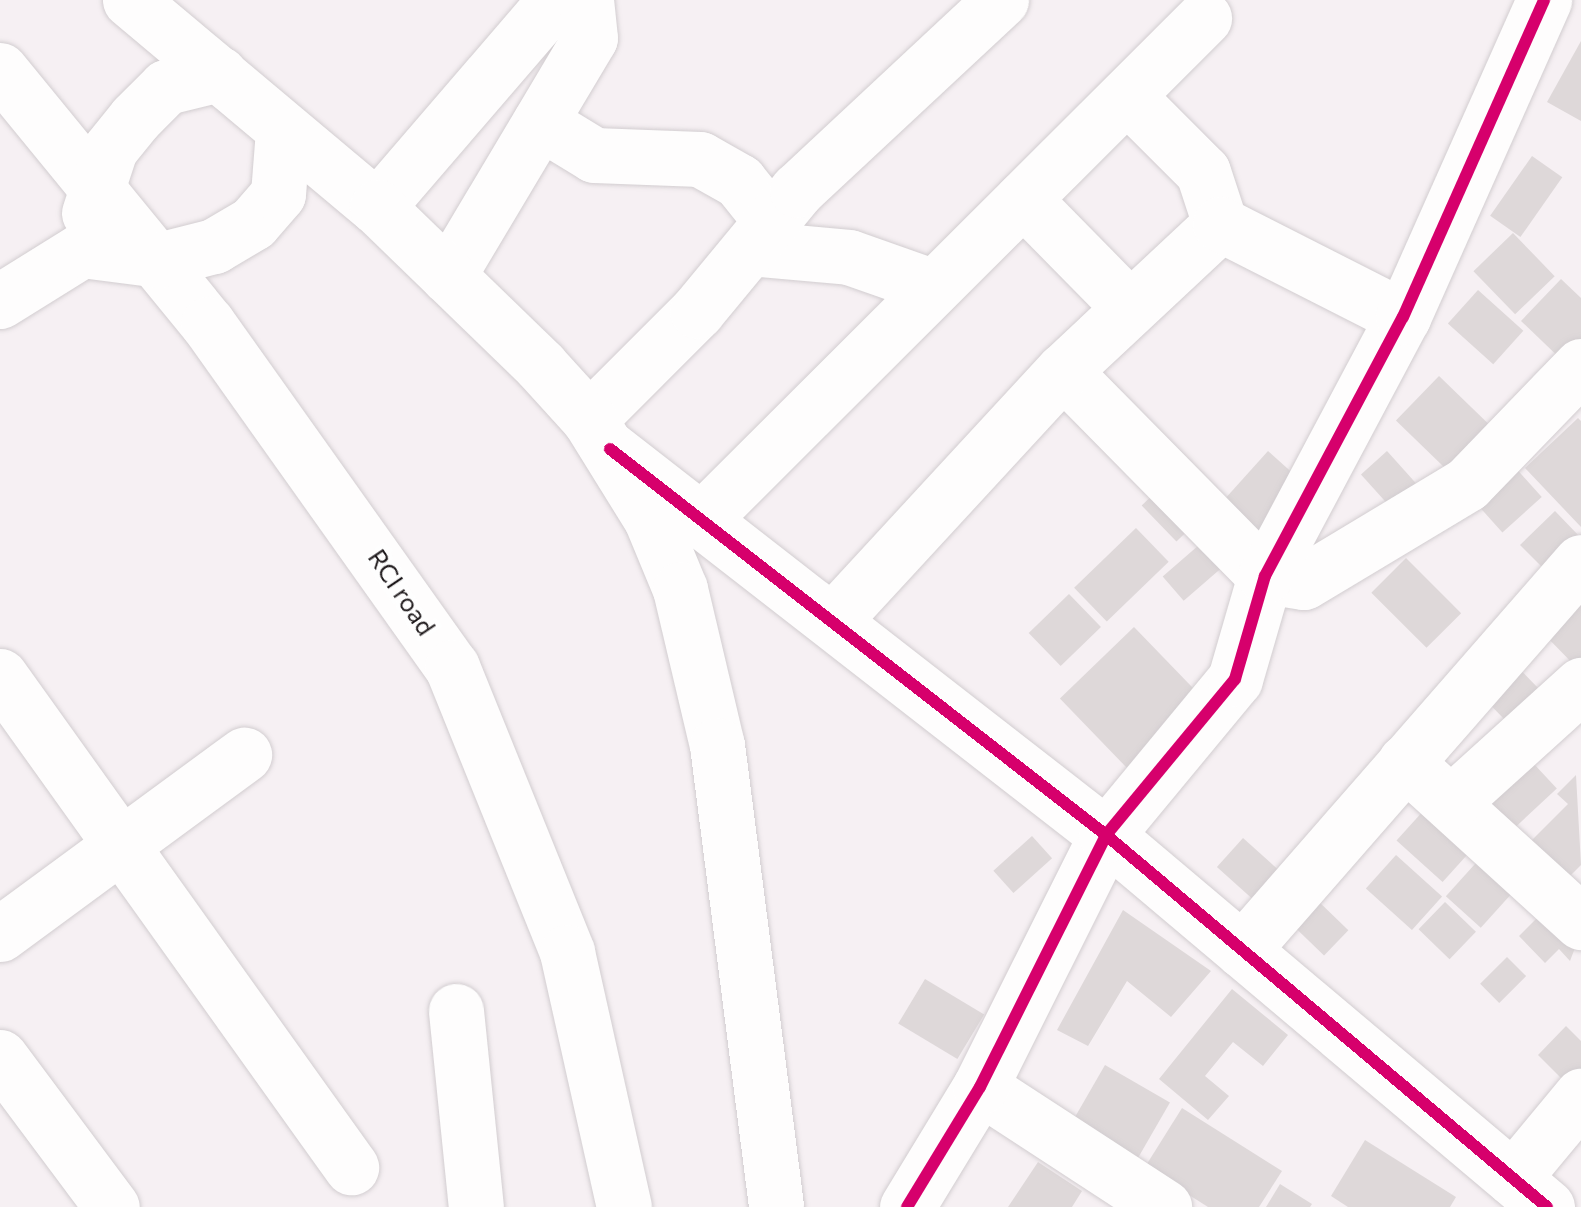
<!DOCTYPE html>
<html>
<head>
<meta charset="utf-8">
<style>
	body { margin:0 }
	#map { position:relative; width:1581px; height:1207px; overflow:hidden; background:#f6f0f3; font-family:Commissioner,sans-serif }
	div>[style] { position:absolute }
	.building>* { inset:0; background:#ded8d9; transform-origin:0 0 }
	.roads { filter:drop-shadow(0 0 2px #d2cdd0) drop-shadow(0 0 2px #d2cdd0) }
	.minor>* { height:55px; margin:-27.5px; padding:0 27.5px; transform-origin:27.5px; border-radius:27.5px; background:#fefdfd }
	.major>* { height:55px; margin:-27.5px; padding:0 27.5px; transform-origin:27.5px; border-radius:27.5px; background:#fefdfd }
	.cycleway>* { height:12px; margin:-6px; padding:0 6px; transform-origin:6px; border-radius:6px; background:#d6006c }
	span { translate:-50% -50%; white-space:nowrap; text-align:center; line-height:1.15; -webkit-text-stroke:9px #fefefe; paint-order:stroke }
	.street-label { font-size:25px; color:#1e191b }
</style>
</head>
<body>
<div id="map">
	<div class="building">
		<i style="clip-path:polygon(1581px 41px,1581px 121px,1547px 102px)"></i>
		<i style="left:1532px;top:156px;width:37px;height:73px;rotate:35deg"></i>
		<i style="left:1513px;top:233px;width:60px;height:55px;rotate:46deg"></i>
		<i style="clip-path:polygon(1561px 279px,1581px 298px,1581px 351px,1567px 365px,1521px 321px)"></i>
		<i style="left:1478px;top:290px;width:61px;height:45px;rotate:42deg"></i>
		<i style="left:1439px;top:376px;width:79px;height:62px;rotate:44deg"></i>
		<i style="clip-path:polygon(1578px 418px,1581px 421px,1581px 527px,1525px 468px)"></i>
		<i style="left:1268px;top:451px;width:45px;height:86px;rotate:42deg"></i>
		<i style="left:1387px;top:451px;width:52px;height:35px;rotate:48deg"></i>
		<i style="left:1513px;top:465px;width:43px;height:53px;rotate:48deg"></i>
		<i style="left:1164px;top:484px;width:50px;height:31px;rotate:46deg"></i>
		<i style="clip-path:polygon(1555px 511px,1581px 538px,1551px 576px,1520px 545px)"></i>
		<i style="left:1136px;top:528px;width:47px;height:86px;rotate:46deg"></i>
		<i style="left:1214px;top:532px;width:32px;height:68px;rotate:49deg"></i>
		<i style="left:1406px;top:558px;width:78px;height:49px;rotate:45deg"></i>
		<i style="clip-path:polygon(1581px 591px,1581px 672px,1540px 630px)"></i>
		<i style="left:1069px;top:594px;width:46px;height:56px;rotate:46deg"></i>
		<i style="left:1134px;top:627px;width:96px;height:103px;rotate:46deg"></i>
		<i style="left:1510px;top:659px;width:62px;height:46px;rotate:46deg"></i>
		<i style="left:1520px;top:749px;width:54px;height:71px;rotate:47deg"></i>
		<i style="clip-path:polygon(1576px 775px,1581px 865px,1561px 885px,1525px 847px,1568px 804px,1557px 794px)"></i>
		<i style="left:1434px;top:799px;width:62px;height:56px;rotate:42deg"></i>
		<i style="left:1032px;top:836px;width:30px;height:52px;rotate:48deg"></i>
		<i style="left:1243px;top:838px;width:54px;height:39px;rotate:42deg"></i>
		<i style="left:1484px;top:854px;width:47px;height:57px;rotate:42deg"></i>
		<i style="left:1396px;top:855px;width:62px;height:45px;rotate:42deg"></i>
		<i style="left:1316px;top:899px;width:45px;height:35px;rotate:44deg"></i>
		<i style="left:1445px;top:902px;width:43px;height:38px;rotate:44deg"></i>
		<i style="clip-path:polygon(1552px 903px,1581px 932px,1570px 961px,1559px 949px,1545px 963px,1519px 936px)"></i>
		<i style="clip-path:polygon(1123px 910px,1211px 971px,1171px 1017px,1127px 981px,1088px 1046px,1057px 1030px)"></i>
		<i style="left:1507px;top:957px;width:27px;height:38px;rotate:45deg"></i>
		<i style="left:925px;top:979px;width:69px;height:52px;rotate:31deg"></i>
		<i style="clip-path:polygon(1232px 989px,1288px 1035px,1263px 1066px,1233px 1042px,1205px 1076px,1229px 1096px,1208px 1120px,1159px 1079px)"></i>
		<i style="clip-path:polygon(1566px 1026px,1581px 1041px,1581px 1078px,1571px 1088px,1538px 1055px)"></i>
		<i style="left:1105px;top:1065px;width:75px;height:77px;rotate:30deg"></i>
		<i style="clip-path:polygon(1182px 1108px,1282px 1171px,1259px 1207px,1208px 1207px,1145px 1167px)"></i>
		<i style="clip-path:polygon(1365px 1140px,1456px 1197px,1450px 1207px,1348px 1207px,1331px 1196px)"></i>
		<i style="clip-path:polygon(1038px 1162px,1082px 1191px,1072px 1207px,1008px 1207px)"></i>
		<i style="clip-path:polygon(1280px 1184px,1312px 1204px,1310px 1207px,1266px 1207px)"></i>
	</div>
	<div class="roads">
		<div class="minor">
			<i style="left:1127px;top:96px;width:107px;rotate:45deg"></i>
			<i style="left:1203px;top:172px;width:55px;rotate:71.9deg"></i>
			<i style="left:540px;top:122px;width:63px;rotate:31.4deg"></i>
			<i style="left:594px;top:155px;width:106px;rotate:2.2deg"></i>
			<i style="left:700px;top:159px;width:45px;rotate:29.4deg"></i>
			<i style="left:739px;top:181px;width:53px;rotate:51.2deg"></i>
			<i style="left:1023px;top:199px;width:151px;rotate:45.5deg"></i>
			<i style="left:377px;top:207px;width:273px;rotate:-49.3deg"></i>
			<i style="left:750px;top:248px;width:99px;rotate:5.2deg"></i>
			<i style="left:849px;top:257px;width:90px;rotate:19.4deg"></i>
			<i style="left:448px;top:276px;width:277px;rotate:-59.2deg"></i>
			<i style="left:590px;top:38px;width:38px;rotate:-96deg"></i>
			<i style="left:1063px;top:371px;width:288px;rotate:45.4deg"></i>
			<i style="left:1265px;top:576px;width:39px;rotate:9deg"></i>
			<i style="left:1304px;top:582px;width:190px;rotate:-31deg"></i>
			<i style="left:1467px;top:484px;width:164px;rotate:-46deg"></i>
			<i style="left:589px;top:419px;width:153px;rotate:-45deg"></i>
			<i style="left:697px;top:311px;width:157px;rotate:-50.4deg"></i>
			<i style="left:797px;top:190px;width:279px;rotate:-43deg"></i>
			<i style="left:610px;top:449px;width:628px;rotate:37.89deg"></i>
			<i style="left:1106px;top:835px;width:577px;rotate:40.15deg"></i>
			<i style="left:703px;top:518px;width:708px;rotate:-44.94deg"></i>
			<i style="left:833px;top:620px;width:339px;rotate:-47.3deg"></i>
			<i style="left:1063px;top:371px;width:215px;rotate:-43.1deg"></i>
			<i style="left:1220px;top:224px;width:205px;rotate:26.9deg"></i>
			<i style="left:0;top:676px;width:604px;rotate:54.44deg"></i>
			<i style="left:1405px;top:762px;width:238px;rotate:42.3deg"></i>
			<i style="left:1453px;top:801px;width:173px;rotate:-42.2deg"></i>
			<i style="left:0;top:934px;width:303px;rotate:-36.3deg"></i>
			<i style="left:1242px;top:950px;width:515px;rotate:-48.86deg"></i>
			<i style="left:456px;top:1011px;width:197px;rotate:84.2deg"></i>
			<i style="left:0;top:1057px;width:187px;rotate:53.3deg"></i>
			<i style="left:980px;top:1087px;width:220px;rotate:33.1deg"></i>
			<i style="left:1513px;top:1178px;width:107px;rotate:-50.3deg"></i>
			<i style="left:907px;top:1207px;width:140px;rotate:-58.7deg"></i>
			<i style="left:980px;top:1087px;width:282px;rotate:-63.4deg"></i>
			<i style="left:1106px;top:835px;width:202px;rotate:-50.4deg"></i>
			<i style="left:1235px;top:679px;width:107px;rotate:-73.8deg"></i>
			<i style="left:1265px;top:576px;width:293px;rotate:-62deg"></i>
			<i style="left:1403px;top:317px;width:347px;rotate:-66deg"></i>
		</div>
		<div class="major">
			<i style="left:130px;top:0;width:322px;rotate:40deg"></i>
			<i style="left:377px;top:207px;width:227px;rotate:44.1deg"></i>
			<i style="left:540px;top:365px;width:73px;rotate:47.8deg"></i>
			<i style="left:589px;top:419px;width:118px;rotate:58.2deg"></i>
			<i style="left:651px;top:519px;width:76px;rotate:67.5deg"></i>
			<i style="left:680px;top:589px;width:160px;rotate:76.7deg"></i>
			<i style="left:717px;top:745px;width:466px;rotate:82.7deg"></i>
			<i style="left:0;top:70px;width:328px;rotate:50.7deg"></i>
			<i style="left:208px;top:324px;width:421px;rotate:54.6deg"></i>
			<i style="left:452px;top:667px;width:307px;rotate:68deg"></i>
			<i style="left:567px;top:952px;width:261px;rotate:77.4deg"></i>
			<i style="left:89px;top:213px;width:67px;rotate:-71.8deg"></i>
			<i style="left:110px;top:149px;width:40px;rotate:-51deg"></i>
			<i style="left:135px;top:118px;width:44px;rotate:-45deg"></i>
			<i style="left:166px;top:87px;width:55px;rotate:-13.8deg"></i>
			<i style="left:0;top:301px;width:97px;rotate:-31.9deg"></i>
			<i style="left:82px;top:250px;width:78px;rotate:7.4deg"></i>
			<i style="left:159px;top:260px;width:57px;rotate:-14.3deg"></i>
			<i style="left:214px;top:246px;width:45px;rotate:-30.5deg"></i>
			<i style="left:253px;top:223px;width:38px;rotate:-49deg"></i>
			<i style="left:278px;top:194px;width:64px;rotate:-85.5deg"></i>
		</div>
	</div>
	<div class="cycleway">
		<i style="left:610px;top:449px;width:628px;rotate:37.89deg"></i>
		<i style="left:1106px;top:835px;width:577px;rotate:40.15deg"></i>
		<i style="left:907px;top:1207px;width:140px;rotate:-58.7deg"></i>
		<i style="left:980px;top:1087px;width:282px;rotate:-63.4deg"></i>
		<i style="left:1106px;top:835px;width:202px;rotate:-50.4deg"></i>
		<i style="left:1235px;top:679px;width:107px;rotate:-73.8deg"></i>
		<i style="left:1265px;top:576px;width:293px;rotate:-62deg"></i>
		<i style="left:1403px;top:317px;width:347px;rotate:-66deg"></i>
	</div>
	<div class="street-label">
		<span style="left:402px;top:592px;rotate:56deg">RCI road</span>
	</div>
</div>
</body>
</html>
